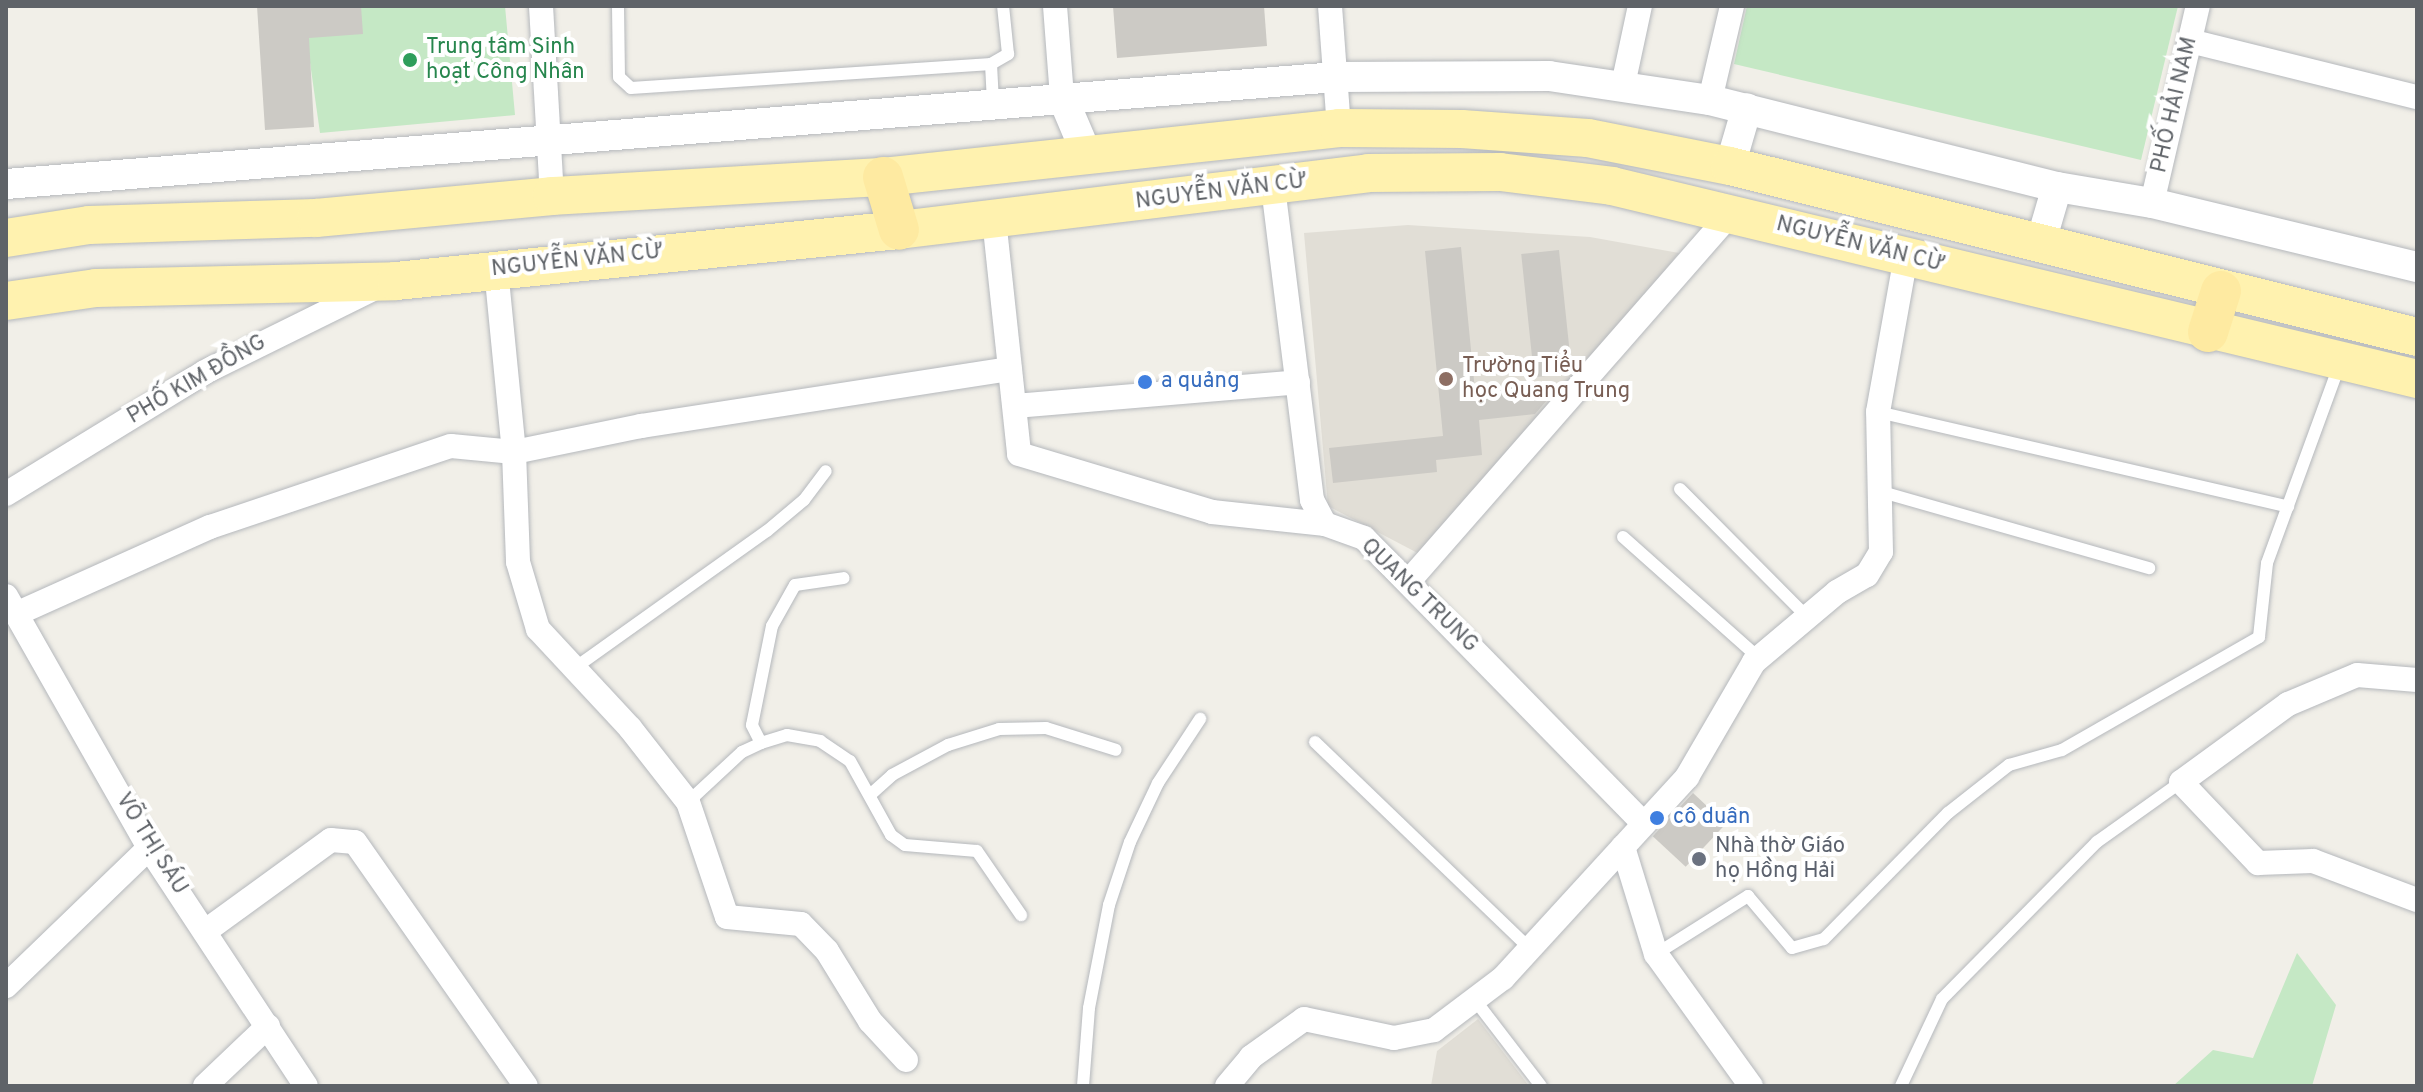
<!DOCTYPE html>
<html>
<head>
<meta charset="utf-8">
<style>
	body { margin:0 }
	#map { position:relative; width:2423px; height:1092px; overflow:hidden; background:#f1efe8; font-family:Overpass,sans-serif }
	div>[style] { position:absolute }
	.education>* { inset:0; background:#e1ded6 }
	.green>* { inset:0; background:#c5e8c5 }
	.building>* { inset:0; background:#cccac5; transform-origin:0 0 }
	.roads { filter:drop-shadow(0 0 2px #b5b8bc) drop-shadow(0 0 2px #b5b8bc) }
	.service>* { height:12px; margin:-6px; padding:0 6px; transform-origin:6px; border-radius:6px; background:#fff }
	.minor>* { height:24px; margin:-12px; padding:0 12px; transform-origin:12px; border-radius:12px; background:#fff }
	.tertiary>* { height:30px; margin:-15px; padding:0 15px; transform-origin:15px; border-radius:15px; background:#fff }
	.primary>* { height:38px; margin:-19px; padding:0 19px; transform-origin:19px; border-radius:19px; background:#fff2af }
	.trunk>* { height:40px; margin:-20px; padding:0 20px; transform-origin:20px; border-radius:20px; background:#feeaa1 }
	.dots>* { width:22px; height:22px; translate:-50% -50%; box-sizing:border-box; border:4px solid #fff; border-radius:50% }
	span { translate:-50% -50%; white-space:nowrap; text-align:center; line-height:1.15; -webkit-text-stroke:8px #fff; paint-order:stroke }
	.leisure-label { font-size:22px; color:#27864d }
	.left { translate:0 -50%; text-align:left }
	.street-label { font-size:22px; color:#5f6368 }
	.education-label { font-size:22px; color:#785e54 }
	.shop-label { font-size:22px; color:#366cbe }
	.worship-label { font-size:22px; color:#5b616d }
	.frame { position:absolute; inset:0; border:8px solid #5f6368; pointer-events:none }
</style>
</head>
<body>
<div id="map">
	<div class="education">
		<i style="clip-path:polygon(1408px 225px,1590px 237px,1679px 253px,1429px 559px,1328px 506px,1304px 233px)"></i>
		<i style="clip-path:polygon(1478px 1019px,1529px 1086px,1431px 1086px,1437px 1051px)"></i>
	</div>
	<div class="green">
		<i style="clip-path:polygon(302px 6px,505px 6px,515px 115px,320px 133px)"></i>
		<i style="clip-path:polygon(1747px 6px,2178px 6px,2141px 160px,1734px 64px)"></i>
		<i style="clip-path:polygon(2297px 953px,2336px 1005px,2312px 1086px,2173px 1086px,2213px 1050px,2253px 1058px)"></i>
	</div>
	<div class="building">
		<i style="clip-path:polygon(257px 6px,361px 6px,363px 34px,309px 38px,314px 127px,265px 130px)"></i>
		<i style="clip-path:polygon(1113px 6px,1264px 6px,1267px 46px,1117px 58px)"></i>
		<i style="clip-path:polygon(1461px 247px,1475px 391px,1546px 384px,1547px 400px,1535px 414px,1479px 420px,1482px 455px,1436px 460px,1437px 472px,1333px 483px,1329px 448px,1443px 436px,1425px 251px)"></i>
		<i style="left:1559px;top:250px;width:124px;height:38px;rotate:84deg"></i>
		<i style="left:1693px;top:793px;width:45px;height:59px;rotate:43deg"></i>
	</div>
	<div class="roads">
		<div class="service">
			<i style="left:618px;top:6px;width:71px;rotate:89.2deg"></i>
			<i style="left:619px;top:77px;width:16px;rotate:43deg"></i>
			<i style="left:631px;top:88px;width:361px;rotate:-3.8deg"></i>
			<i style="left:991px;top:64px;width:20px;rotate:-30deg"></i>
			<i style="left:1008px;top:54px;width:48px;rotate:-95.9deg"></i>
			<i style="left:991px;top:64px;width:39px;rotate:87deg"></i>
			<i style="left:1878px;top:412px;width:421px;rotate:13deg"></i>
			<i style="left:1680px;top:489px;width:182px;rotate:45.2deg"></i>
			<i style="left:1882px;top:492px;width:278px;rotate:15.9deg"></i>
			<i style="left:1623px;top:537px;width:182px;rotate:41.7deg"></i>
			<i style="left:572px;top:670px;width:239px;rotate:-35.5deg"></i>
			<i style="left:767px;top:531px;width:48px;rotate:-40deg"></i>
			<i style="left:804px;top:500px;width:36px;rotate:-53deg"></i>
			<i style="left:1315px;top:742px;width:298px;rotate:43.9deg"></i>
			<i style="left:761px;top:743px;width:20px;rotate:-117deg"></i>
			<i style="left:752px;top:725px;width:101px;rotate:-78.6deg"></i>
			<i style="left:772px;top:626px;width:47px;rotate:-60.7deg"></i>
			<i style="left:795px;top:585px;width:49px;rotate:-8.1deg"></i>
			<i style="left:870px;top:795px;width:30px;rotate:-42deg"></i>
			<i style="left:892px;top:775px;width:64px;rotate:-28.2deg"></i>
			<i style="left:948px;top:745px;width:53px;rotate:-17.4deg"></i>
			<i style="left:999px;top:729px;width:47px;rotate:-1.2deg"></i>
			<i style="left:1046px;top:728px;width:73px;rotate:17.4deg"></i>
			<i style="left:688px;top:802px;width:74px;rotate:-42.8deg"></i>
			<i style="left:742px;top:752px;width:21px;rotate:-25deg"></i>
			<i style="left:761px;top:743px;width:27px;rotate:-17deg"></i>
			<i style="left:787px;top:735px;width:34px;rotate:10deg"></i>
			<i style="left:820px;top:741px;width:36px;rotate:34deg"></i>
			<i style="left:850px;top:761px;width:85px;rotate:61deg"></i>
			<i style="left:891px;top:835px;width:17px;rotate:36deg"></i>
			<i style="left:905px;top:845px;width:72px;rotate:4.8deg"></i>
			<i style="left:977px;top:851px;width:78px;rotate:55.5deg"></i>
			<i style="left:1656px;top:954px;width:109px;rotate:-32.2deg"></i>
			<i style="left:1748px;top:896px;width:68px;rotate:49.8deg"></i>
			<i style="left:1792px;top:948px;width:33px;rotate:-16deg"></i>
			<i style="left:1824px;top:939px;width:177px;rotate:-45.5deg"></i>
			<i style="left:1948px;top:813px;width:78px;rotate:-38.2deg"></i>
			<i style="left:2009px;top:765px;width:55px;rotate:-15.8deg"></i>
			<i style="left:2062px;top:750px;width:227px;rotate:-29.8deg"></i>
			<i style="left:2259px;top:637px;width:74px;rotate:-83.8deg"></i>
			<i style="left:2267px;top:563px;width:212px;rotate:-69.9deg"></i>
			<i style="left:1475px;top:1000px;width:108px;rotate:52.5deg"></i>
			<i style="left:1083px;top:1086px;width:78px;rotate:-85.6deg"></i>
			<i style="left:1089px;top:1008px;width:105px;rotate:-79deg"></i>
			<i style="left:1109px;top:905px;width:66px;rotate:-71.6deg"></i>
			<i style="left:1130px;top:842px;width:65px;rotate:-64.6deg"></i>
			<i style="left:1158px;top:783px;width:77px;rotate:-56.7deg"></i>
			<i style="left:1901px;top:1086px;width:96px;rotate:-64.8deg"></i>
			<i style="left:1942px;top:999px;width:221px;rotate:-45.4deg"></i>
			<i style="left:2097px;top:842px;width:103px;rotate:-35.5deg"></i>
		</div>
		<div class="minor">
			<i style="left:541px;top:6px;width:190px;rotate:86.7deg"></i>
			<i style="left:1055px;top:6px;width:90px;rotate:85.6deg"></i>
			<i style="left:1330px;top:6px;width:122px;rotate:85.8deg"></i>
			<i style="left:2190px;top:41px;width:234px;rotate:13.9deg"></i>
			<i style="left:1623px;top:85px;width:81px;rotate:-77.9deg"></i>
			<i style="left:1710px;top:100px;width:97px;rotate:-76.8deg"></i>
			<i style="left:1273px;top:187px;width:315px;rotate:82.9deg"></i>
			<i style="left:1312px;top:500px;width:27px;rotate:62deg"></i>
			<i style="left:1325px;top:524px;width:41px;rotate:19.7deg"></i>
			<i style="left:1364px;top:538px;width:400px;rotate:45.6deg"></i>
			<i style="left:2152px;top:203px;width:202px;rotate:-76.9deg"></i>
			<i style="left:994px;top:219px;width:236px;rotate:83.9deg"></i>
			<i style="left:1019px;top:454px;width:202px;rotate:16.7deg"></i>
			<i style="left:1212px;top:512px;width:114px;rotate:6.1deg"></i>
			<i style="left:496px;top:269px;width:184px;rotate:84.4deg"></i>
			<i style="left:514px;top:452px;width:110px;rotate:87.9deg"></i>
			<i style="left:518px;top:562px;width:70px;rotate:73.4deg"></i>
			<i style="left:538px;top:629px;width:135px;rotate:47.1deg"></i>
			<i style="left:630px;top:728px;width:94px;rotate:51.9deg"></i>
			<i style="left:688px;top:802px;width:121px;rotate:71.3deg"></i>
			<i style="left:727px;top:917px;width:74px;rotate:5.4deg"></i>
			<i style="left:801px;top:924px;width:37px;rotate:46deg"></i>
			<i style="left:827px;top:951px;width:82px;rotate:58.4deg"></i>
			<i style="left:870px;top:1021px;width:53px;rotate:47.3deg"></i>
			<i style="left:1015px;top:406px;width:284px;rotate:-4.8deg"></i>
			<i style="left:6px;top:494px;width:233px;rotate:-31.5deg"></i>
			<i style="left:205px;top:372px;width:185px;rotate:-26.3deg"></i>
			<i style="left:1409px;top:581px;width:488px;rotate:-48.8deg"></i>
			<i style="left:6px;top:596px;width:290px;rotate:60.4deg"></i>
			<i style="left:149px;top:848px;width:285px;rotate:56.6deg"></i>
			<i style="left:16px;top:614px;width:213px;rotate:-24.2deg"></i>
			<i style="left:210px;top:527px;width:254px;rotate:-18.6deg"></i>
			<i style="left:451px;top:446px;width:63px;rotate:5.4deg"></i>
			<i style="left:514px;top:452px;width:130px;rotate:-11.6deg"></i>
			<i style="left:641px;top:426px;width:373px;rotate:-8.8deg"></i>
			<i style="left:2417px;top:680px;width:60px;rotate:-175.2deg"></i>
			<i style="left:2357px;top:675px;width:75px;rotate:157.2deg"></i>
			<i style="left:2288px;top:704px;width:132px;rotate:143.9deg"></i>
			<i style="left:2181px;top:782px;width:112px;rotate:46.5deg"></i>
			<i style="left:2258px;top:863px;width:55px;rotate:-2.1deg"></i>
			<i style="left:2313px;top:861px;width:111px;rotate:20.6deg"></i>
			<i style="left:1623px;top:847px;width:112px;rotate:72.9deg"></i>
			<i style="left:1656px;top:954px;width:163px;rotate:54.3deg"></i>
			<i style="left:207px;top:930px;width:153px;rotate:-36deg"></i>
			<i style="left:331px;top:840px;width:24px;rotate:5deg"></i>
			<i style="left:355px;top:842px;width:298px;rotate:55deg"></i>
			<i style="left:6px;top:986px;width:199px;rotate:-44deg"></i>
			<i style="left:205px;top:1086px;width:87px;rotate:-43.6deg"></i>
			<i style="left:1227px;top:1086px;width:38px;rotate:-50deg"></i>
			<i style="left:1251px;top:1057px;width:65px;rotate:-35.6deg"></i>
			<i style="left:1304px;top:1019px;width:92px;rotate:11.9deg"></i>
			<i style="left:1394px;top:1038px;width:41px;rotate:-11.3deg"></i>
			<i style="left:1434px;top:1030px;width:86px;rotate:-37deg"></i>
			<i style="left:1503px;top:978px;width:273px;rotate:-47.5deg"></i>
			<i style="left:1687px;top:777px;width:133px;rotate:-59.8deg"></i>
			<i style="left:1754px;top:662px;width:109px;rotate:-40.1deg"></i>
			<i style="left:1837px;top:592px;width:34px;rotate:-30deg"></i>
			<i style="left:1867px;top:575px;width:27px;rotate:-59deg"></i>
			<i style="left:1881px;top:552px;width:140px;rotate:-91.2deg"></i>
			<i style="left:1878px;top:412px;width:158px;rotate:-79.8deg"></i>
		</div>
		<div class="tertiary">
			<i style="left:1062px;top:96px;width:64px;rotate:67deg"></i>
			<i style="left:1730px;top:166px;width:60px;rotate:-73.7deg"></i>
			<i style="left:6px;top:184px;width:1333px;rotate:-4.6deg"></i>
			<i style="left:1335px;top:77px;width:214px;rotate:-0.3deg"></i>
			<i style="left:1549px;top:76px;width:163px;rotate:8.5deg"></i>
			<i style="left:1710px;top:100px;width:358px;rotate:14.1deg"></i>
			<i style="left:2057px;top:187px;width:96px;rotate:9.6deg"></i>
			<i style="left:2152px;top:203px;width:273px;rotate:13.6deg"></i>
			<i style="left:2040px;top:245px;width:60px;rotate:-73.7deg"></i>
		</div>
		<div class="primary">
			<i style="left:6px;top:238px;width:84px;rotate:-8.9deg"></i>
			<i style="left:89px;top:225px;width:227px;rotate:-1.8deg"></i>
			<i style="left:316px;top:218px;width:237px;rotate:-5.3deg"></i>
			<i style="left:552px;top:196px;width:332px;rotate:-3.3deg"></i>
			<i style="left:883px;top:177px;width:459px;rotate:-6.1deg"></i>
			<i style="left:1339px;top:128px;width:123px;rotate:0.5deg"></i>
			<i style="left:1462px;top:129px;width:126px;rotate:4.1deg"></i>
			<i style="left:1588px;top:138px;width:145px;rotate:11.2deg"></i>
			<i style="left:1730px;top:166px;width:708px;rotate:13.98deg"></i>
			<i style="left:6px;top:301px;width:91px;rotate:-8.2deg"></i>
			<i style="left:96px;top:288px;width:300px;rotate:-1.3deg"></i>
			<i style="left:396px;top:281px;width:506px;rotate:-5.79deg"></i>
			<i style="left:899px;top:230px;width:472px;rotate:-6.9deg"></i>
			<i style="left:1368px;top:173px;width:132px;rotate:-0.4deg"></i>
			<i style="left:1500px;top:172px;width:113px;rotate:7.1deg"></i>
			<i style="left:1612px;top:186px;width:828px;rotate:13.48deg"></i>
		</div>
		<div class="trunk">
			<i style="left:883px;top:177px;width:55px;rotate:73.2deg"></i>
			<i style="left:2208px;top:332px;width:43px;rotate:-72.4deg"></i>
		</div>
	</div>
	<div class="dots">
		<i style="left:410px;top:60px;background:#2e9e5b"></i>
		<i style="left:1446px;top:379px;background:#8d6e63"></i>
		<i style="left:1145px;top:382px;background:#3f7fe0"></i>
		<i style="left:1657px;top:818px;background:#3f7fe0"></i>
		<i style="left:1699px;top:859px;background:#6b7280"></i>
	</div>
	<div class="leisure-label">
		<span class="left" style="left:426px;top:60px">Trung tâm Sinh<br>hoạt Công Nhân</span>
	</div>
	<div class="street-label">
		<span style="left:2175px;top:105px;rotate:-77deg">PHỐ HẢI NAM</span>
		<span style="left:1221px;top:192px;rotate:-7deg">NGUYỄN VĂN CỪ</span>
		<span style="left:1860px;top:245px;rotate:14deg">NGUYỄN VĂN CỪ</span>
		<span style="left:577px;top:261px;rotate:-6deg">NGUYỄN VĂN CỪ</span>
		<span style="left:197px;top:380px;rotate:-30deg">PHỐ KIM ĐỒNG</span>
		<span style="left:1419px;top:596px;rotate:44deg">QUANG TRUNG</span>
		<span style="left:151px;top:844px;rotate:58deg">VÕ THỊ SÁU</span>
	</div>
	<div class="education-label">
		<span class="left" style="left:1462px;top:379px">Trường Tiểu<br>học Quang Trung</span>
	</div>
	<div class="shop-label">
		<span class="left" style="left:1161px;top:382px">a quảng</span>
		<span class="left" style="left:1673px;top:818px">cô duân</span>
	</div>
	<div class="worship-label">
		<span class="left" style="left:1715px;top:859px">Nhà thờ Giáo<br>họ Hồng Hải</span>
	</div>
	<div class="frame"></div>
</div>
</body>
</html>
